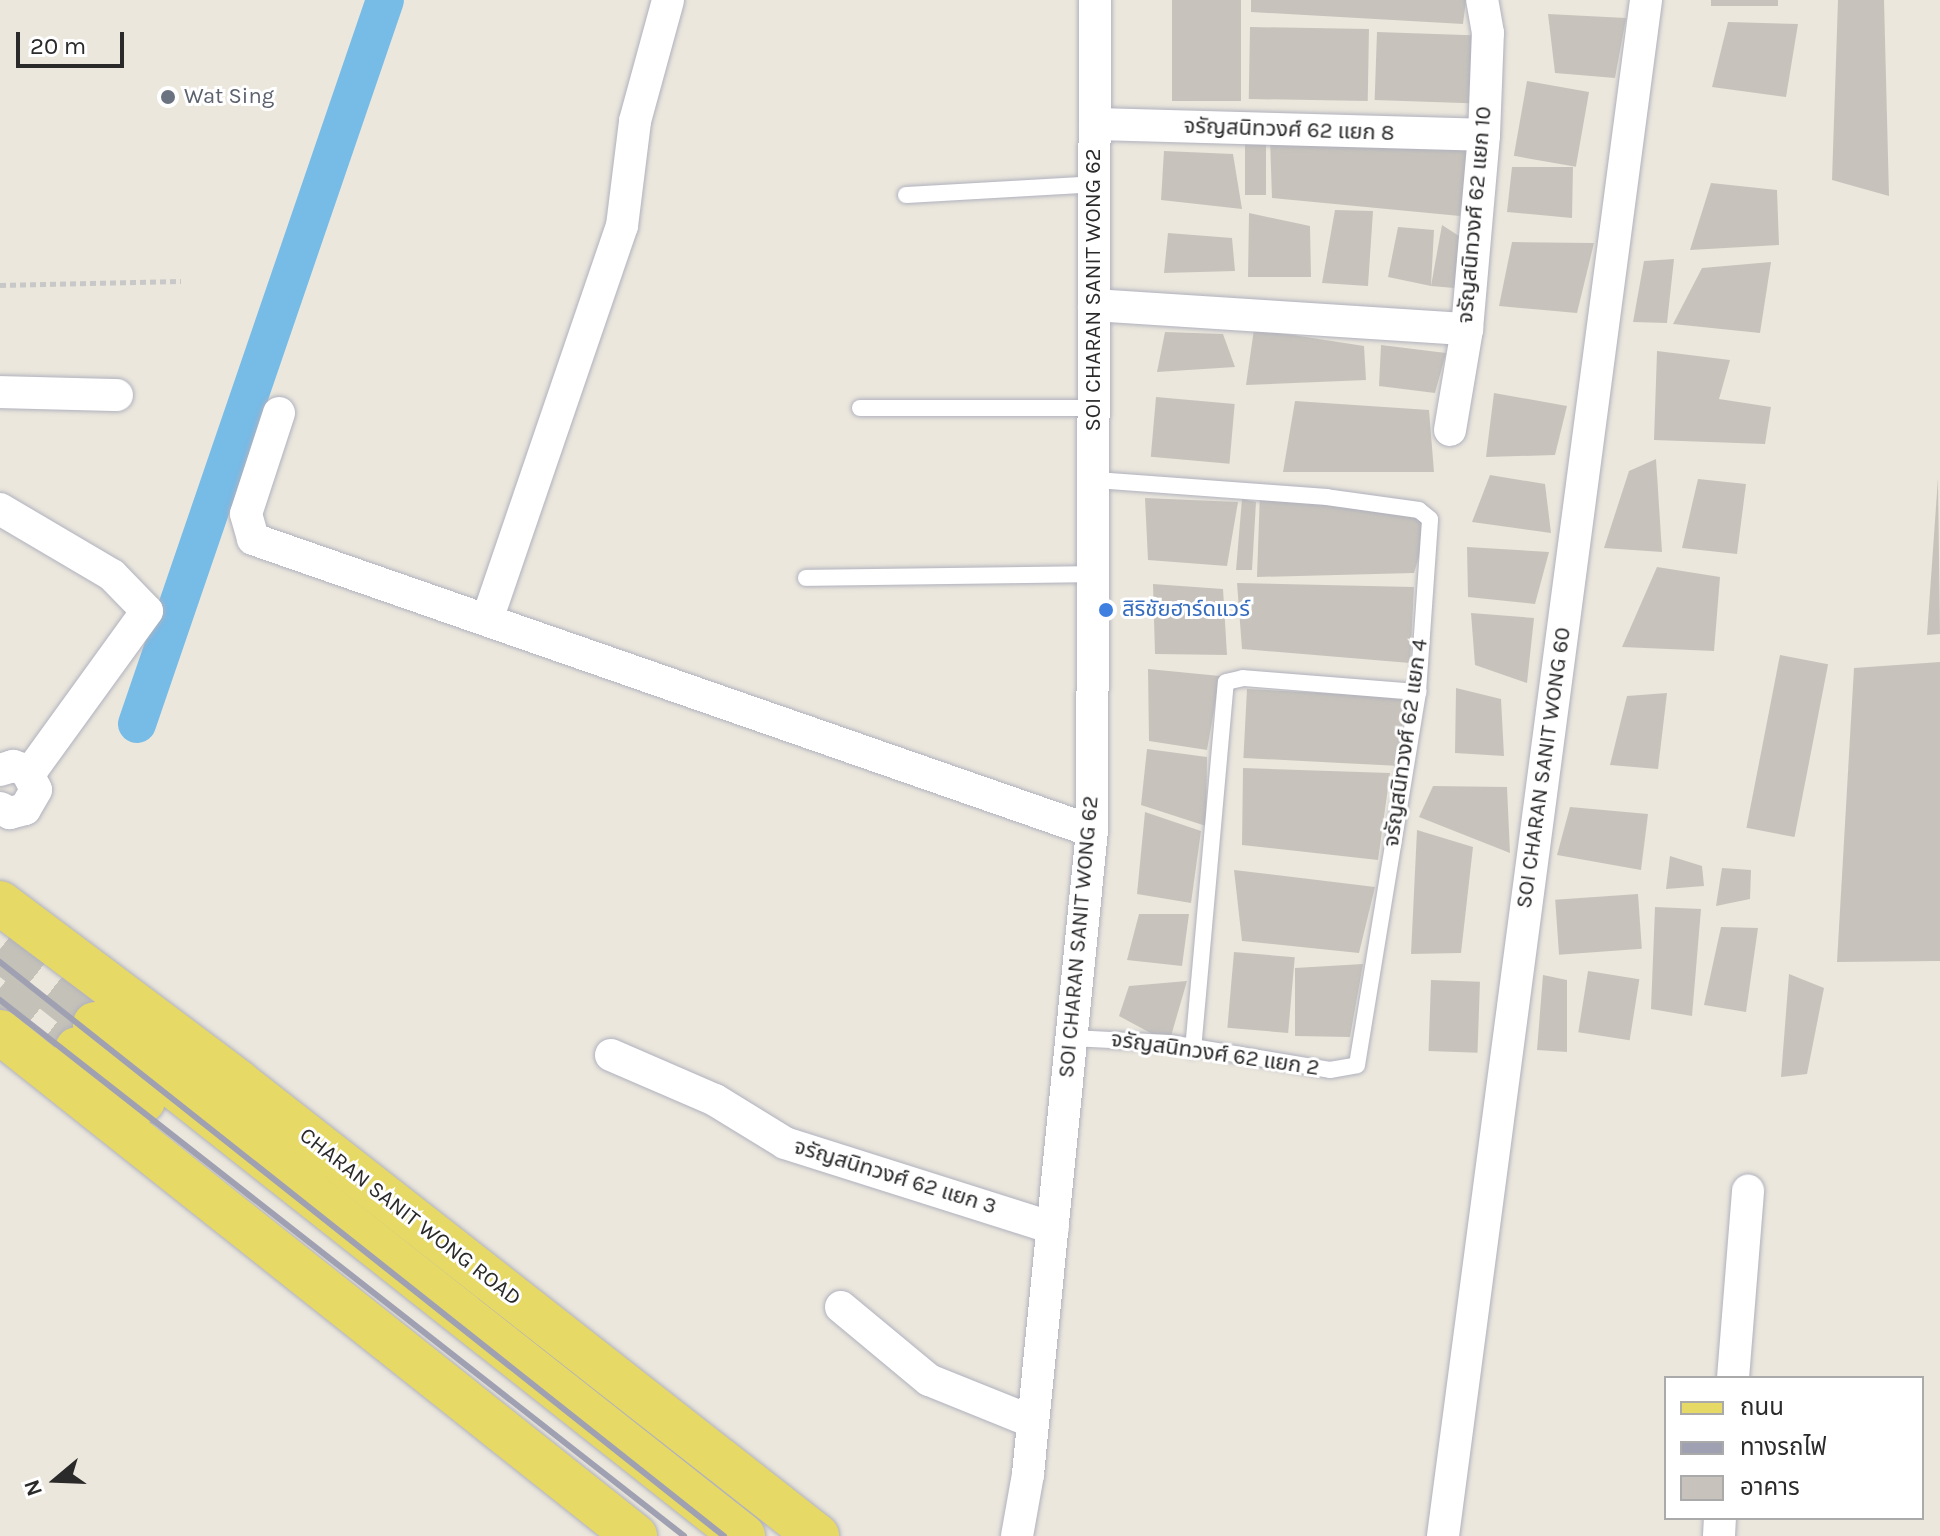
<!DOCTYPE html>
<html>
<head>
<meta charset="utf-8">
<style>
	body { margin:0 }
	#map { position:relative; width:1940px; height:1536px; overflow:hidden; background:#ebe7dd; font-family:Karla,"Noto Sans Thai",sans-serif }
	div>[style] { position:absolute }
	.canal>* { height:38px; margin:-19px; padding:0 19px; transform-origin:19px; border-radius:19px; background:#77bbe7 }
	.building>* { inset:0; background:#c7c3bc; transform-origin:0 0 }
	.primary-tunnel>* { height:44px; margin-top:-22px; transform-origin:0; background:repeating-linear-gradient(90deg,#c4c1b9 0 44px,transparent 0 66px) }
	.path>* { height:5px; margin-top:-2.5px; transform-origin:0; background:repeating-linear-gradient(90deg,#c8c8c8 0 6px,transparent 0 10px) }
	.roads { filter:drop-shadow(0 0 2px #b0b1bd) drop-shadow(0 0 2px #b0b1bd) }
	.lane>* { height:16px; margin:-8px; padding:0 8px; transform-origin:8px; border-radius:8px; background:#fff }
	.street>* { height:32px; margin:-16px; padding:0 16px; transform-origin:16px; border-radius:16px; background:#fff }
	.primary>* { height:44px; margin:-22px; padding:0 22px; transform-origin:22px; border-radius:22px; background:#e7d966 }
	.rail>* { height:6px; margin:-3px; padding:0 3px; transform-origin:3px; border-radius:3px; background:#a0a0b3 }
	.dots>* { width:22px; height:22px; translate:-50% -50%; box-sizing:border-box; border:4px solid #fff; border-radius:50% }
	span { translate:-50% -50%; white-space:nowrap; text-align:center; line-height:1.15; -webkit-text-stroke:6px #fff; paint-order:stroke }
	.worship-label { font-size:22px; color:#5b616d }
	.left { translate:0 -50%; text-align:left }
	.street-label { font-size:22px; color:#2a2a2a }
	.shop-label { font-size:22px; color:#366cbe }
	.legend { position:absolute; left:1664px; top:1376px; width:260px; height:144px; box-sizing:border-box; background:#fff; border:2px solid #aaa; margin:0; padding:10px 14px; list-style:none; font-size:24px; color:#2a2a2a }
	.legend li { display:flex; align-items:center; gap:16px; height:40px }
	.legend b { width:40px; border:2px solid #aaa }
	.north { position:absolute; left:16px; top:1440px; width:80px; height:80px; -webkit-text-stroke:6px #fff; paint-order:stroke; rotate:251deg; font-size:22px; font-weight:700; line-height:32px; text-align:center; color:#2a2a2a }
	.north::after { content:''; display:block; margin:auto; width:28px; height:36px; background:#2a2a2a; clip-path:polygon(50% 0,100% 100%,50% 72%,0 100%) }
	.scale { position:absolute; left:16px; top:32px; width:108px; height:36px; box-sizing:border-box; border:4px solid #2a2a2a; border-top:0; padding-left:10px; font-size:24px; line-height:28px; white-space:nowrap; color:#2a2a2a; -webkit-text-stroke:6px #fff; paint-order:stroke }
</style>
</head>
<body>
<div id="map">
	<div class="canal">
		<i style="left:137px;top:724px;width:765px;rotate:-71.09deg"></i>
	</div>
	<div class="building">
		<i style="left:1172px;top:0;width:69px;height:101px"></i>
		<i style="clip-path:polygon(1251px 0,1466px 0,1463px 24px,1251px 12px)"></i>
		<i style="left:1711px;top:0;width:67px;height:6px"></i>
		<i style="clip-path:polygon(1838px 0,1884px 0,1889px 196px,1832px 180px)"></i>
		<i style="clip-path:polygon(1548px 14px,1626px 18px,1615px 78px,1555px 73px)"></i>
		<i style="clip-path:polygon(1728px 22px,1798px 24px,1786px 97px,1712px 87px)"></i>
		<i style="left:1250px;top:27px;width:119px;height:72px;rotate:1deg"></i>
		<i style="left:1377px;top:32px;width:95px;height:68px;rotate:2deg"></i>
		<i style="left:1527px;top:81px;width:63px;height:76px;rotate:10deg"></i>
		<i style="clip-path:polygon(1270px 139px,1470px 147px,1460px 216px,1272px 198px)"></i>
		<i style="left:1245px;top:143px;width:21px;height:52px"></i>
		<i style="clip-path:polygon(1164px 151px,1233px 154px,1242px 209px,1161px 200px)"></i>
		<i style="clip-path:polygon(1512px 167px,1573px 167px,1572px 218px,1507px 212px)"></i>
		<i style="clip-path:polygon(1711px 183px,1777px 190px,1779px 245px,1690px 250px)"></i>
		<i style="clip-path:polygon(1335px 210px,1373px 211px,1368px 286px,1322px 283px)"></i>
		<i style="clip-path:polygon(1249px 213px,1310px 226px,1311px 277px,1248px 277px)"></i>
		<i style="clip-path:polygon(1442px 225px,1473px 245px,1454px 288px,1431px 286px)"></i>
		<i style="clip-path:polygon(1398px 227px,1434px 230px,1431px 286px,1388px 277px)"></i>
		<i style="clip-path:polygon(1168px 233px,1232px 238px,1235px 271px,1164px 273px)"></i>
		<i style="clip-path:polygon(1512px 242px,1594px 243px,1577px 313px,1499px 306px)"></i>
		<i style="clip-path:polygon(1674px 259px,1667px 323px,1633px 322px,1644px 261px)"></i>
		<i style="clip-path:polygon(1771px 262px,1760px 333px,1673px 324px,1702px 268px)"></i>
		<i style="clip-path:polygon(1254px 329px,1364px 346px,1366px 380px,1246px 385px)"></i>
		<i style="clip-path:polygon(1165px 332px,1223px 334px,1235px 367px,1157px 372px)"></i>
		<i style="clip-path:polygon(1381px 345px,1446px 353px,1435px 393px,1379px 386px)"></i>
		<i style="clip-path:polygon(1657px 351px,1730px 360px,1719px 399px,1771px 407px,1765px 444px,1654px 440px)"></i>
		<i style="clip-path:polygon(1494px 393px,1567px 406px,1555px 455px,1486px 457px)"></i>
		<i style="left:1156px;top:397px;width:79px;height:60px;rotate:5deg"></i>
		<i style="clip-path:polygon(1295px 401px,1429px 410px,1434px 472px,1283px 472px)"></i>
		<i style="clip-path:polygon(1656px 459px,1662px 552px,1604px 548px,1629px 471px)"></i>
		<i style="clip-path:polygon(1490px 475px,1545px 484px,1551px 533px,1472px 522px)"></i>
		<i style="clip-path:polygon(1938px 478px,1940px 634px,1927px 635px)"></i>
		<i style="clip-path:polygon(1698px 479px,1746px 484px,1737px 554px,1682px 548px)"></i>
		<i style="clip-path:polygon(1260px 492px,1430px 519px,1414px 573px,1257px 577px)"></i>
		<i style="clip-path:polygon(1145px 498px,1238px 502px,1227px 566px,1148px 560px)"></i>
		<i style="clip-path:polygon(1242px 499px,1256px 502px,1252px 570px,1236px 570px)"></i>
		<i style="clip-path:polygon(1467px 547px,1549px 552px,1535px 604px,1468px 597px)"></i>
		<i style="clip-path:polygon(1657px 567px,1720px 577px,1714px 651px,1622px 647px)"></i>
		<i style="clip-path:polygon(1237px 583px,1414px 587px,1410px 663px,1242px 649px)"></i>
		<i style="clip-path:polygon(1153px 584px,1223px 589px,1227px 655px,1155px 654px)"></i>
		<i style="clip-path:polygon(1471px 613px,1534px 618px,1527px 683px,1475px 665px)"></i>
		<i style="left:1780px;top:655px;width:49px;height:176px;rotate:11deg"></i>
		<i style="clip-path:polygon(1940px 662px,1940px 961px,1837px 962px,1854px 668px)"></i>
		<i style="clip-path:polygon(1148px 669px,1220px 676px,1207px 750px,1149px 741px)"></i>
		<i style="clip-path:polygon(1456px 688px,1501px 699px,1504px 756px,1455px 753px)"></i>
		<i style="left:1247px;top:689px;width:157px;height:69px;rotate:3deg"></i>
		<i style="clip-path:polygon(1667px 693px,1658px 769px,1610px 765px,1627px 696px)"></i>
		<i style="clip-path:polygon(1147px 749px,1207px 757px,1206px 826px,1141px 805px)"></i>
		<i style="clip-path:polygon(1243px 768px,1390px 773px,1378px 860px,1242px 845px)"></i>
		<i style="clip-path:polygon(1433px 786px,1507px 787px,1510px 853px,1419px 817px)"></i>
		<i style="clip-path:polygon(1570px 807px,1648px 814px,1641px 870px,1557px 855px)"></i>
		<i style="clip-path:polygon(1145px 812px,1201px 831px,1191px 903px,1137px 894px)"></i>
		<i style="clip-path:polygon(1417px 830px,1473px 847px,1461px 953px,1411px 954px)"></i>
		<i style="clip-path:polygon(1670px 856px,1702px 866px,1704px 886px,1666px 889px)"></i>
		<i style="clip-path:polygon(1722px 868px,1751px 870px,1750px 899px,1716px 906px)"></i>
		<i style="clip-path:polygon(1234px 870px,1375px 887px,1359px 953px,1242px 941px)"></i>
		<i style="left:1638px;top:894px;width:55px;height:83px;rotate:86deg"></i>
		<i style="clip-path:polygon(1655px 907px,1701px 909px,1692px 1016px,1651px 1009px)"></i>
		<i style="clip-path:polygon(1139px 914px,1189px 914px,1182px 966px,1127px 960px)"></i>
		<i style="clip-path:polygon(1721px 927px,1758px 928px,1746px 1012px,1704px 1005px)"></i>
		<i style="left:1234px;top:952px;width:61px;height:76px;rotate:5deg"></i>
		<i style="clip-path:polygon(1363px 964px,1350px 1037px,1295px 1036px,1295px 968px)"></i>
		<i style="left:1588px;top:971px;width:52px;height:62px;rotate:9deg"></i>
		<i style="clip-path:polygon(1789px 974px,1824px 988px,1807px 1074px,1781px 1077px)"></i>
		<i style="clip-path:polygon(1543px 975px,1567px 980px,1567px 1052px,1537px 1050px)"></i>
		<i style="left:1431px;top:980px;width:49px;height:71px;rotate:2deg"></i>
		<i style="clip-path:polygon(1187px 981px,1169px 1043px,1119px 1016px,1129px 986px)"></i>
	</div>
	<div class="primary-tunnel">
		<i style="left:0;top:949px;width:121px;rotate:38.3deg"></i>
		<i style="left:0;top:988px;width:98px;rotate:38.4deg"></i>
	</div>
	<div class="path">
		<i style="left:0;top:285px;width:181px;rotate:-1.3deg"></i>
	</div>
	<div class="roads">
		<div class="lane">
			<i style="left:906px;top:195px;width:189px;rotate:-3.3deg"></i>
			<i style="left:860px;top:408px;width:234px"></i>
			<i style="left:806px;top:578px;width:287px;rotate:-0.8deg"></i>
			<i style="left:1072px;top:1038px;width:97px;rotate:3deg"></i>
			<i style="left:1169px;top:1043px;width:163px;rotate:9.5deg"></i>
			<i style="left:1330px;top:1070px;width:27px;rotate:-10deg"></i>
			<i style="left:1357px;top:1065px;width:378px;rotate:-80.7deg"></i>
			<i style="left:1418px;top:692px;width:173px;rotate:-86deg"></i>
			<i style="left:1430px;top:519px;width:14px;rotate:-141deg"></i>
			<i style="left:1419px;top:510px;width:93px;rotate:-172deg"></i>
			<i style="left:1327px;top:497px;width:235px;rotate:-175.8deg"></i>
			<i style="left:1193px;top:1050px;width:369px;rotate:-84.9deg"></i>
			<i style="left:1226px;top:682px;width:17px;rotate:-13deg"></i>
			<i style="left:1243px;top:678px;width:176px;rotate:4.6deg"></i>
		</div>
		<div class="street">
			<i style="left:1095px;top:124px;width:389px;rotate:1.6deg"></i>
			<i style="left:1094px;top:305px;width:374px;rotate:3.7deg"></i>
			<i style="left:0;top:392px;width:117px;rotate:1.5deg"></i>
			<i style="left:279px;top:413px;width:106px;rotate:108.1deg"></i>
			<i style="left:246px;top:514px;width:26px;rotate:74deg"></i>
			<i style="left:253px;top:539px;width:888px;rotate:19.19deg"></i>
			<i style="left:1450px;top:430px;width:102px;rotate:-80.4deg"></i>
			<i style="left:1467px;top:329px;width:195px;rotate:-85deg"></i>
			<i style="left:1484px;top:135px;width:102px;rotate:-87.8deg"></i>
			<i style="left:1488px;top:33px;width:34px;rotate:-100deg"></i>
			<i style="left:0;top:509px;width:130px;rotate:30.5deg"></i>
			<i style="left:112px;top:575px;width:50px;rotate:45.8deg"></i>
			<i style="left:147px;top:611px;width:201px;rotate:125.9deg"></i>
			<i style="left:487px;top:620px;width:416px;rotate:-71.1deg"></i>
			<i style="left:622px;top:226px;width:106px;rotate:-82.9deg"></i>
			<i style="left:635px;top:121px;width:125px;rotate:-74.7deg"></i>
			<i style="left:0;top:770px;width:14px;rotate:-17deg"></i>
			<i style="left:13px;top:766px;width:14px;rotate:17deg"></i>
			<i style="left:26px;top:770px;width:22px;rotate:63deg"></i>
			<i style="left:36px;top:790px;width:22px;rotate:120deg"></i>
			<i style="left:25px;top:809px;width:16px;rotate:165deg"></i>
			<i style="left:10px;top:813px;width:11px;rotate:-153deg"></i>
			<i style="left:611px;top:1055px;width:113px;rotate:23.4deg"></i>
			<i style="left:715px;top:1100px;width:82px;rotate:31.6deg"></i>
			<i style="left:785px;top:1143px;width:281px;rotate:17.6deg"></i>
			<i style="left:841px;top:1307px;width:114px;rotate:39.7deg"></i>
			<i style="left:929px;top:1380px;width:112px;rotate:22deg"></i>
			<i style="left:1733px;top:1378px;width:188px;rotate:-85.4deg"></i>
			<i style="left:1017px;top:1536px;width:63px;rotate:-79.9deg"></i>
			<i style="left:1028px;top:1474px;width:646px;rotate:-84.32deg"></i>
			<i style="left:1092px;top:831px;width:831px;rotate:-89.79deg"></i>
			<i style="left:1443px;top:1536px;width:1549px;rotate:-82.47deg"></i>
			<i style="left:1719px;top:1536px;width:18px;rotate:-87deg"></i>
		</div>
		<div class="primary">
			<i style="left:0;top:903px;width:298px;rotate:36.9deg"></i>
			<i style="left:238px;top:1082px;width:736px;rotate:38.1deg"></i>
			<i style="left:95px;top:1024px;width:826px;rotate:38.31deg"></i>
			<i style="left:0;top:1032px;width:811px;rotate:38.44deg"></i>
			<i style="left:77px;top:1049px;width:84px;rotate:38.2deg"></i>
		</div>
	</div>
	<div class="rail">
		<i style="left:0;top:962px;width:924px;rotate:38.41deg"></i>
		<i style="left:0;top:1000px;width:869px;rotate:38.08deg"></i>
	</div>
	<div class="dots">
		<i style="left:168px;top:97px;background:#6b7280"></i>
		<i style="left:1106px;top:610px;background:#3f7fe0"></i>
	</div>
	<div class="worship-label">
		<span class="left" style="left:184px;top:97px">Wat Sing</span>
	</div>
	<div class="street-label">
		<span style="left:1289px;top:130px;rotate:2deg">จรัญสนิทวงศ์ 62 แยก 8</span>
		<span style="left:1475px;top:215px;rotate:-85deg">จรัญสนิทวงศ์ 62 แยก 10</span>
		<span style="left:1094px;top:290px;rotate:-90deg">SOI CHARAN SANIT WONG 62</span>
		<span style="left:1406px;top:743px;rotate:-82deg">จรัญสนิทวงศ์ 62 แยก 4</span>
		<span style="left:1544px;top:768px;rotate:-82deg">SOI CHARAN SANIT WONG 60</span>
		<span style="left:1079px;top:937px;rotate:-85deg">SOI CHARAN SANIT WONG 62</span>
		<span style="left:1215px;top:1054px;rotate:8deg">จรัญสนิทวงศ์ 62 แยก 2</span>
		<span style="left:895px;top:1177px;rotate:17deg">จรัญสนิทวงศ์ 62 แยก 3</span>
		<span style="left:410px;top:1217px;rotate:38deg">CHARAN SANIT WONG ROAD</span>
	</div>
	<div class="shop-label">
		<span class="left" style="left:1122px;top:610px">สิริชัยฮาร์ดแวร์</span>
	</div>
	<ul class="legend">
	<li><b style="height:10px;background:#e7d966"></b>ถนน</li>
	<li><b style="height:10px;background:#a0a0b3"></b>ทางรถไฟ</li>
	<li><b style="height:22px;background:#c7c3bc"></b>อาคาร</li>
	</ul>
	<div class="north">N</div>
	<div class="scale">20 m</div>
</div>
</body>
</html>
